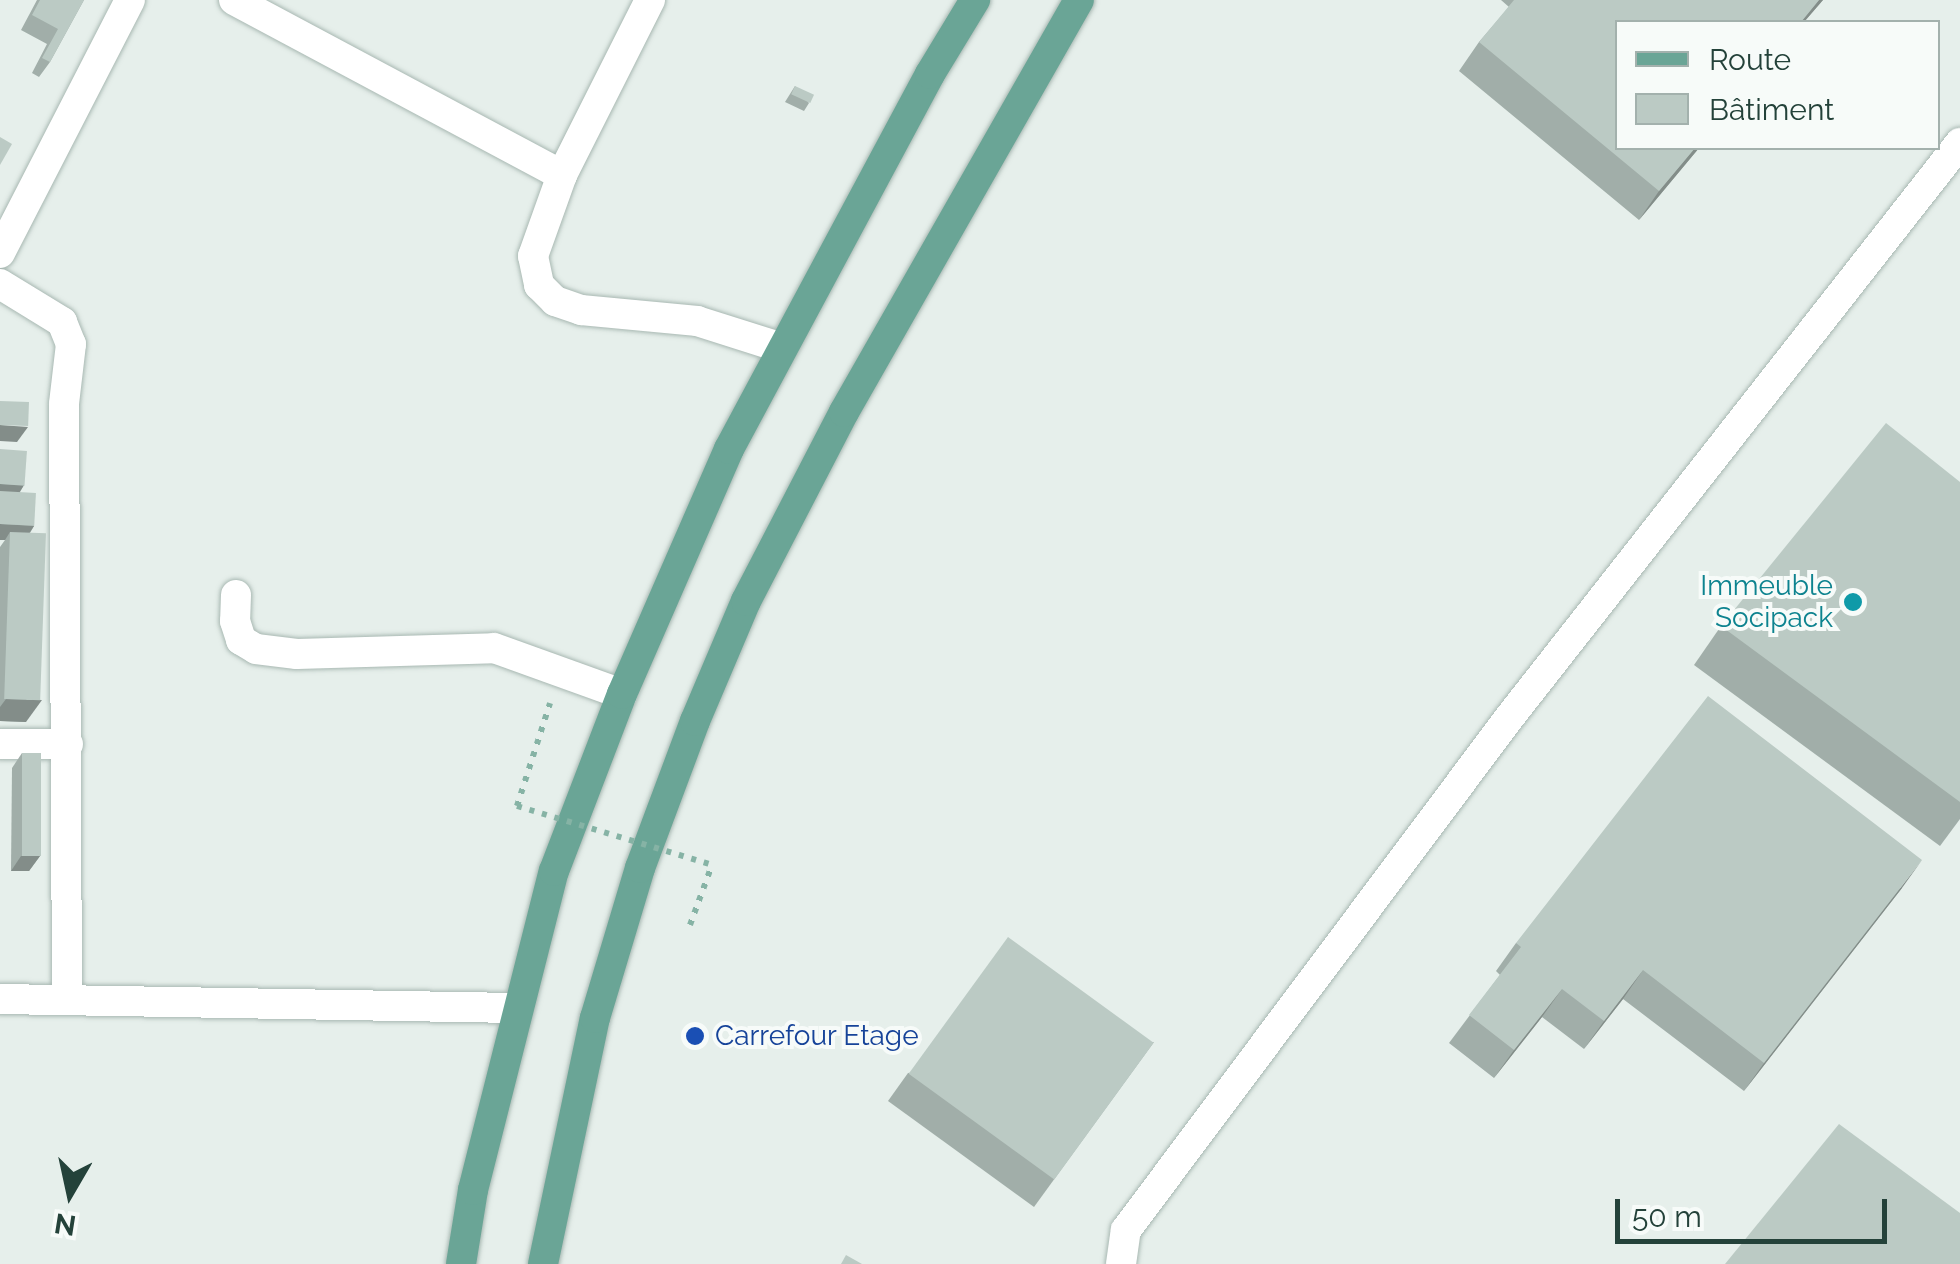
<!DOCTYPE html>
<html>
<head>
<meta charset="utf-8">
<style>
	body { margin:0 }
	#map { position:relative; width:1960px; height:1264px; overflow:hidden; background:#e6efeb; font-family:Raleway,sans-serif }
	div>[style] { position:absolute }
	.path>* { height:6px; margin-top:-3px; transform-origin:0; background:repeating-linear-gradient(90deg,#86b3a5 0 5px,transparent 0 13px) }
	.roads { filter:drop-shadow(0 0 2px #a8b8b2) drop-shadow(0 0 2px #a8b8b2) }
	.minor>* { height:30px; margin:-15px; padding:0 15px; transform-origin:15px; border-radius:15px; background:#fff }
	.major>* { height:30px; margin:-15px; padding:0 15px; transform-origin:15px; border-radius:15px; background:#6aa596 }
	.path-bridge>* { height:6px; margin-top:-3px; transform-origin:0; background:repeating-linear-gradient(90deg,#86b3a5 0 5px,transparent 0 13px) }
	.wall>* { inset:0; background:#a1aea9 }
	.shaded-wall>* { inset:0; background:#838d89 }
	.building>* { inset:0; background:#bbcac4; transform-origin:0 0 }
	.dots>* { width:28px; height:28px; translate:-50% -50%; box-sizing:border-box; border:5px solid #f7fbf9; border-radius:50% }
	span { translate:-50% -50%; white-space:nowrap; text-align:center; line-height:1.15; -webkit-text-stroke:8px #f7fbf9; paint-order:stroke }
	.culture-label { font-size:28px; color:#0d838f }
	.right { translate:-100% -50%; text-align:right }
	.transit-label { font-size:28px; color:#164399 }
	.left { translate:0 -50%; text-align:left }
	.legend { position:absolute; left:1615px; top:20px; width:325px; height:130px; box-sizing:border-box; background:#f7fbf9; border:2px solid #a3b1ad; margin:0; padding:12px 18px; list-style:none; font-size:30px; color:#24423a }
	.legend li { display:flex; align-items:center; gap:20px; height:50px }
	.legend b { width:50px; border:2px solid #a3b1ad }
	.north { position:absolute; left:20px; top:1144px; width:100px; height:100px; -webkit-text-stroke:8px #f7fbf9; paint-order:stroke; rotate:189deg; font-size:28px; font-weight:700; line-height:40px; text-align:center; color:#24423a }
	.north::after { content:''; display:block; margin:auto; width:35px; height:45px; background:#24423a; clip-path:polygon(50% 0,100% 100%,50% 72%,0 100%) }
	.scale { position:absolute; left:1615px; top:1199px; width:272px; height:45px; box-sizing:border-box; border:5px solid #24423a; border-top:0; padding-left:12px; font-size:30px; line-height:35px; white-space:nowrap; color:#24423a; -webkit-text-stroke:8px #f7fbf9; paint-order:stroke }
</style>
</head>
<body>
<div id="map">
	<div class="path">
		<i style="left:517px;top:806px;width:108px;rotate:-72.2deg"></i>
		<i style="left:690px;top:925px;width:64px;rotate:-69.9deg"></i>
	</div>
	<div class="roads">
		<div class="minor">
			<i style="left:234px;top:0;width:372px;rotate:28.1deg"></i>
			<i style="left:650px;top:0;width:196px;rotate:116.7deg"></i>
			<i style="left:562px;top:175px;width:86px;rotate:109.7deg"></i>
			<i style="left:533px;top:256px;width:30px;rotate:78deg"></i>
			<i style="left:539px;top:285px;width:23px;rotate:45deg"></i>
			<i style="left:555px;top:301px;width:28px;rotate:19deg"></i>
			<i style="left:581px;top:310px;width:117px;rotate:5.4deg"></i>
			<i style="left:697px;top:321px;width:89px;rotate:17.6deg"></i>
			<i style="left:0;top:253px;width:284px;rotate:-62.8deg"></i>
			<i style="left:0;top:284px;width:73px;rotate:31.5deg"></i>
			<i style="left:62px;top:322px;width:24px;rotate:68deg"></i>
			<i style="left:71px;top:344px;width:60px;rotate:96.7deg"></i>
			<i style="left:64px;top:404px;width:596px;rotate:89.71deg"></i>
			<i style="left:236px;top:595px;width:26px;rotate:92deg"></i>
			<i style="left:235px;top:621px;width:20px;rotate:72deg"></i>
			<i style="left:241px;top:640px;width:17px;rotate:31deg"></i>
			<i style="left:256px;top:649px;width:41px;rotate:7deg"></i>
			<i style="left:297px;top:654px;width:197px;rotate:-1.7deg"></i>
			<i style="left:494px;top:648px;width:136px;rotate:19.8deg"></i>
			<i style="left:0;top:744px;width:68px"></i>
			<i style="left:0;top:999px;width:518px;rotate:1deg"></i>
			<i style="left:1121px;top:1264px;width:34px;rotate:-82deg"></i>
			<i style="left:1126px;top:1230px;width:639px;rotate:-53.2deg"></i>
			<i style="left:1509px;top:718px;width:731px;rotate:-51.89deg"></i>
		</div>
		<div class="major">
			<i style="left:461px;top:1264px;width:75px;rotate:-80.8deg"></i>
			<i style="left:473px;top:1190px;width:329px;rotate:-75.8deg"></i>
			<i style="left:554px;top:871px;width:190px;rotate:-69deg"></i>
			<i style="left:622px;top:694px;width:267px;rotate:-66.4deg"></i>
			<i style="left:729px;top:449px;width:425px;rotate:-61.8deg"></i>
			<i style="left:930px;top:74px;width:87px;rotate:-58.7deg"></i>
			<i style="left:543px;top:1264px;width:251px;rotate:-78.1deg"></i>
			<i style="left:595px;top:1018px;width:157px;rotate:-73.3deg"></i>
			<i style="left:640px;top:868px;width:157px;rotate:-69.5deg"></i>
			<i style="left:695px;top:721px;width:130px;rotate:-67deg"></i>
			<i style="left:746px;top:601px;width:213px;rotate:-62.6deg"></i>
			<i style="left:844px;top:412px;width:474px;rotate:-60.3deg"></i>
		</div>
	</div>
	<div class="path-bridge">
		<i style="left:517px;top:806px;width:204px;rotate:16.8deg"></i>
	</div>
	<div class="wall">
		<i style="clip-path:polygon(37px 0,84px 0,50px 62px,39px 77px,32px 73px,47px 44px,21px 30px)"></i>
		<i style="clip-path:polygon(1501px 0,1823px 0,1804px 22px,1618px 148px,1699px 148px,1639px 220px,1459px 71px,1479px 42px,1509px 7px)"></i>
		<i style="clip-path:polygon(795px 86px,809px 103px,804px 111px,785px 102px)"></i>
		<i style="clip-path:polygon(0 449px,24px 485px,20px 492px,34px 526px,30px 533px,26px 722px,0 721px,0 547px,5px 540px,0 540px)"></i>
		<i style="clip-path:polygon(1960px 482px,1960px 819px,1940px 846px,1694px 665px,1721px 626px)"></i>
		<i style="clip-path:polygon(22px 753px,40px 856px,29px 871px,11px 871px,12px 768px)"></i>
		<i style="clip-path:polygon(1902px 888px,1744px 1091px,1623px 999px,1584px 1049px,1542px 1017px,1494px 1078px,1449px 1043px,1500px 975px,1496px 971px,1516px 943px)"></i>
		<i style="clip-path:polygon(1154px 1042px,1034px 1207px,888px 1101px,908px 1073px)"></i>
	</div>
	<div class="shaded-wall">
		<i style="clip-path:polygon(1819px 0,1823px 0,1804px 22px,1801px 22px)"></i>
		<i style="clip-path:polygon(1695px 148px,1699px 148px,1639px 220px,1659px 191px)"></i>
		<i style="clip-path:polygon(0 425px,28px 427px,17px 442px,0 441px)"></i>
		<i style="clip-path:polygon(0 484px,24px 485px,14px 501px,0 500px)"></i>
		<i style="clip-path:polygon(0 524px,34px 526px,24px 541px,10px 532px,5px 540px,0 540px)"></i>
		<i style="clip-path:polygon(6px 699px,42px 700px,26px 722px,0 721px,0 707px)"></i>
		<i style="clip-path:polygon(21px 856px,40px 856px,29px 871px,11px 871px)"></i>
		<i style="clip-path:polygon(1922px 860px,1902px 888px,1744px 1091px,1764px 1063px)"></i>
		<i style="clip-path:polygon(1643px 970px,1623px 999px,1584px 1049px,1604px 1021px)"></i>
		<i style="clip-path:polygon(1562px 989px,1542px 1017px,1494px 1078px,1514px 1050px)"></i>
	</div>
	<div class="building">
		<i style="clip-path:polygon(40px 0,84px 0,50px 62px,42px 58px,58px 29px,32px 15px)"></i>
		<i style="clip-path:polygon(1514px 0,1819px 0,1801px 22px,1618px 22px,1618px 148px,1695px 148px,1659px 191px,1479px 42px)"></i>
		<i style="left:795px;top:86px;width:21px;height:9px;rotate:25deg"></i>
		<i style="clip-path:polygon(0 137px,12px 144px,0 165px)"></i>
		<i style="left:0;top:401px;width:29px;height:24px;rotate:2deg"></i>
		<i style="clip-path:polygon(1886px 423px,1960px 482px,1960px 802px,1721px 626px)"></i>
		<i style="left:0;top:449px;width:27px;height:35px;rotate:4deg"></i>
		<i style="left:0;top:491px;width:36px;height:33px;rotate:3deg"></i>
		<i style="left:10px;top:532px;width:36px;height:167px;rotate:2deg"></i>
		<i style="clip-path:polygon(1708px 696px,1922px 860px,1764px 1063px,1643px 970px,1604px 1021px,1562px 989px,1514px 1050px,1469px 1015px,1521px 947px,1516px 943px)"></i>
		<i style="left:22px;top:753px;width:19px;height:103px"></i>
		<i style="left:1008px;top:937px;width:180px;height:169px;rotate:36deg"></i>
		<i style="clip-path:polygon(1839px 1124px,1960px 1213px,1960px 1264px,1725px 1264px)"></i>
		<i style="clip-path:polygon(846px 1255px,862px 1264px,841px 1264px)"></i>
	</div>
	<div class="dots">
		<i style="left:1853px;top:602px;background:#0f9aa8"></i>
		<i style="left:695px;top:1036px;background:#1a4fb4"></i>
	</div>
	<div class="culture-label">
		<span class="right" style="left:1833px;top:602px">Immeuble<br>Socipack</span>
	</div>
	<div class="transit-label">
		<span class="left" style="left:715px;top:1036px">Carrefour Etage</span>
	</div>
	<ul class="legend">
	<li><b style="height:12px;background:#6aa596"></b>Route</li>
	<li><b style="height:28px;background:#bbcac4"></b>Bâtiment</li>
	</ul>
	<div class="north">N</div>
	<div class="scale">50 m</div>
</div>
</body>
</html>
